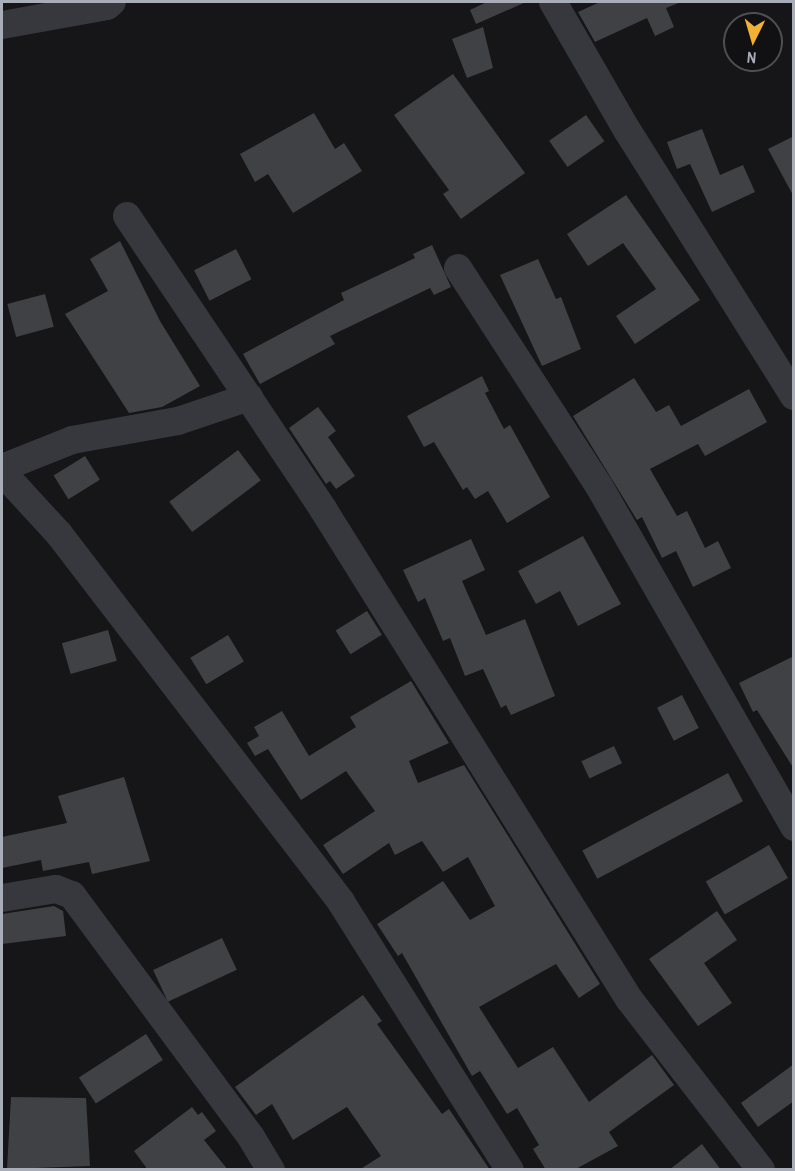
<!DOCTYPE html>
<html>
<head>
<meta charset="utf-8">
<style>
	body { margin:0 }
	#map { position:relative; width:795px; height:1171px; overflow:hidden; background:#161618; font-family:"Archivo Narrow",sans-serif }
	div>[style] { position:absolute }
	.building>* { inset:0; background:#404145; transform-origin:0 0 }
	.minor>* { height:28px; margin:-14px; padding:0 14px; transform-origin:14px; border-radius:14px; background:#37383d }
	span { translate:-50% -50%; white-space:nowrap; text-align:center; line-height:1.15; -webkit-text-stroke:4.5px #111113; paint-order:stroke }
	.frame { position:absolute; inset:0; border:3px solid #a8adb8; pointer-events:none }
	.north { position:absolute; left:723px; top:12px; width:60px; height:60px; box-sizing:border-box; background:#111113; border:2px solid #4d4f55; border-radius:50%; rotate:185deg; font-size:16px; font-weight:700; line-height:24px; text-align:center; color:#a8adb8 }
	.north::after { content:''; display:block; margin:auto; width:21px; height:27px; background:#f2b134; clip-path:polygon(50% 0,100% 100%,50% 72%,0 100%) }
</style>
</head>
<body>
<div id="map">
	<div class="building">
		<i style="clip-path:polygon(487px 2px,526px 2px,476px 24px,470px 10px)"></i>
		<i style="clip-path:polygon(600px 2px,681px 2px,666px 8px,674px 27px,655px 36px,647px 18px,595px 42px,578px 12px)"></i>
		<i style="clip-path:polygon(483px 27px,493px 68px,467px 78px,452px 39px)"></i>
		<i style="clip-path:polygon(453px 74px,525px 173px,461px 219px,443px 194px,449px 190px,394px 115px)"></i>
		<i style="clip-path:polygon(314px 113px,335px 149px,344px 143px,362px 171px,293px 213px,268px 174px,255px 182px,240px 154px)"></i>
		<i style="left:586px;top:115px;width:32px;height:45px;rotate:55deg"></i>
		<i style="clip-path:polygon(702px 129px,720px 175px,743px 165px,755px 192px,712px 212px,690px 164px,677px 169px,667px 142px)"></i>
		<i style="clip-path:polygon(794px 136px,794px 197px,768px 149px)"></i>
		<i style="clip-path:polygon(626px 195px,700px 300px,635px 344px,616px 316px,656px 289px,623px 243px,588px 266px,567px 234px)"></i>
		<i style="clip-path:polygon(120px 241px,160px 321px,200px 386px,162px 407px,129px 413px,65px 314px,108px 291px,90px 259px)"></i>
		<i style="clip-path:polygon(432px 245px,451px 287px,434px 295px,430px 288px,330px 336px,335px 344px,260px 384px,243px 354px,344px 300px,341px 293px,415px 258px,413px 254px)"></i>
		<i style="left:236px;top:249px;width:34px;height:47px;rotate:63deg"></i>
		<i style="clip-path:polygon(538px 259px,556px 299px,561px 297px,581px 349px,542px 366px,500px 275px)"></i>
		<i style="left:45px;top:294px;width:34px;height:39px;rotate:75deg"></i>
		<i style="clip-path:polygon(482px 376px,489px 391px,485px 393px,504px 429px,510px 425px,550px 497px,507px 523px,488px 491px,475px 499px,467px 487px,463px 490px,434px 442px,424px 447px,407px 416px)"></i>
		<i style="clip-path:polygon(634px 378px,656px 412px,669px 405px,681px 426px,749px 389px,767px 422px,705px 456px,698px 444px,650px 469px,677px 516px,687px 511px,705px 548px,718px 541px,731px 568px,693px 587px,676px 551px,662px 558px,642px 517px,637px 520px,573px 416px)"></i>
		<i style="clip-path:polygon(318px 407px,336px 431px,328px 437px,355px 476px,336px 489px,330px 481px,326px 484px,289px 428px)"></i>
		<i style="left:238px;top:450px;width:38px;height:86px;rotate:53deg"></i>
		<i style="left:85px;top:456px;width:28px;height:37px;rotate:58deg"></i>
		<i style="clip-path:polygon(583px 536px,621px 604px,578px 626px,560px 591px,536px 604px,518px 571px)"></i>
		<i style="clip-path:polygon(471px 539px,485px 570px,462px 581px,486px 635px,525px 619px,555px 696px,511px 715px,506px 705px,501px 708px,483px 669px,465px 676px,450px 638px,443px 641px,425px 598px,418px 602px,403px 570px)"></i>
		<i style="left:367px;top:611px;width:28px;height:37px;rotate:58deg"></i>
		<i style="left:108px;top:630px;width:32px;height:48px;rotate:74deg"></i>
		<i style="left:228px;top:635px;width:31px;height:44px;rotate:59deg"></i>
		<i style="clip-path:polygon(794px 656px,794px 769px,757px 710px,753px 712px,739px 683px)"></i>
		<i style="clip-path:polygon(411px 681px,449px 743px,409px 761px,418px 783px,464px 765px,600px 984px,579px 998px,556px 964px,479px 1007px,518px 1068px,553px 1047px,589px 1102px,652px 1055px,674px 1085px,609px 1132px,618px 1146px,574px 1170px,546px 1170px,533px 1149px,539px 1145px,517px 1108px,507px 1114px,480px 1071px,472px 1076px,402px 953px,398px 956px,377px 924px,443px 881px,470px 920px,495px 906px,468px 857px,443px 872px,422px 841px,395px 855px,389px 843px,343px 874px,323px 845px,375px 811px,346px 771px,301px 800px,268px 749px,255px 756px,247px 743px,259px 736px,254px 727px,282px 711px,309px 756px,356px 727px,350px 717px)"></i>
		<i style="left:682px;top:695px;width:37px;height:28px;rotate:63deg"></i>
		<i style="left:614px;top:746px;width:19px;height:36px;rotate:65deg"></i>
		<i style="left:728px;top:773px;width:32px;height:165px;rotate:62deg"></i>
		<i style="clip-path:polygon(124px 777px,150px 861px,92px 874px,89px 862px,43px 871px,41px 860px,2px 868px,2px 837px,67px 823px,58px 796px)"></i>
		<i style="left:769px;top:845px;width:38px;height:73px;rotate:60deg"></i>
		<i style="clip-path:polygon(54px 906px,63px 911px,66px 936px,2px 944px,2px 914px)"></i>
		<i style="clip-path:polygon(717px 911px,737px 940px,704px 963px,732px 1003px,698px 1026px,649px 959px)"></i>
		<i style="left:222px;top:938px;width:35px;height:76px;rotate:65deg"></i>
		<i style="clip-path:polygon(363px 995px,382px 1021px,377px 1024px,442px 1114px,449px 1109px,490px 1170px,359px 1170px,381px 1156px,347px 1107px,293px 1140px,272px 1104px,256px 1115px,235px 1087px)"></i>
		<i style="left:146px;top:1034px;width:31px;height:80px;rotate:57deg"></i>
		<i style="clip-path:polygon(794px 1064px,794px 1101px,758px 1127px,741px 1103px)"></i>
		<i style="clip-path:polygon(11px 1097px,86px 1098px,90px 1166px,7px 1169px)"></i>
		<i style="clip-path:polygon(192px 1107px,198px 1115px,202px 1112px,216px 1131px,204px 1140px,228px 1170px,148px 1170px,134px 1151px)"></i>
		<i style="clip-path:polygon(702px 1144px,721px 1170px,669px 1170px)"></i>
	</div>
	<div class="minor">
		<i style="left:553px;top:2px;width:148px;rotate:60deg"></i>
		<i style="left:627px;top:130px;width:314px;rotate:57.9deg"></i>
		<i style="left:2px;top:25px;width:107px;rotate:-10.3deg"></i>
		<i style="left:107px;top:6px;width:6px;rotate:-39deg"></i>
		<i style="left:127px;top:216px;width:353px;rotate:56.2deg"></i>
		<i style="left:323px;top:509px;width:578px;rotate:58.02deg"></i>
		<i style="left:629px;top:999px;width:216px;rotate:52.3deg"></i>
		<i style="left:458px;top:268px;width:260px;rotate:57.1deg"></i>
		<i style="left:599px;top:486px;width:393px;rotate:60.2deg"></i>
		<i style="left:2px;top:468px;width:75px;rotate:-21.8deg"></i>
		<i style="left:72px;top:440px;width:108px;rotate:-10.2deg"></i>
		<i style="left:178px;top:421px;width:75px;rotate:-18.7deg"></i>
		<i style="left:2px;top:472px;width:84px;rotate:47.4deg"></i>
		<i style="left:59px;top:534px;width:464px;rotate:52.5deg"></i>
		<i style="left:341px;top:902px;width:317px;rotate:57.8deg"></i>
		<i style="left:2px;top:898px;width:55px;rotate:-9.5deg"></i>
		<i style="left:56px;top:889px;width:17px;rotate:21deg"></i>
		<i style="left:72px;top:895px;width:301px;rotate:53.5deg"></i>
		<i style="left:251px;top:1137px;width:39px;rotate:59deg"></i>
	</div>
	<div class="frame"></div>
	<div class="north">N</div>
</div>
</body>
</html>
